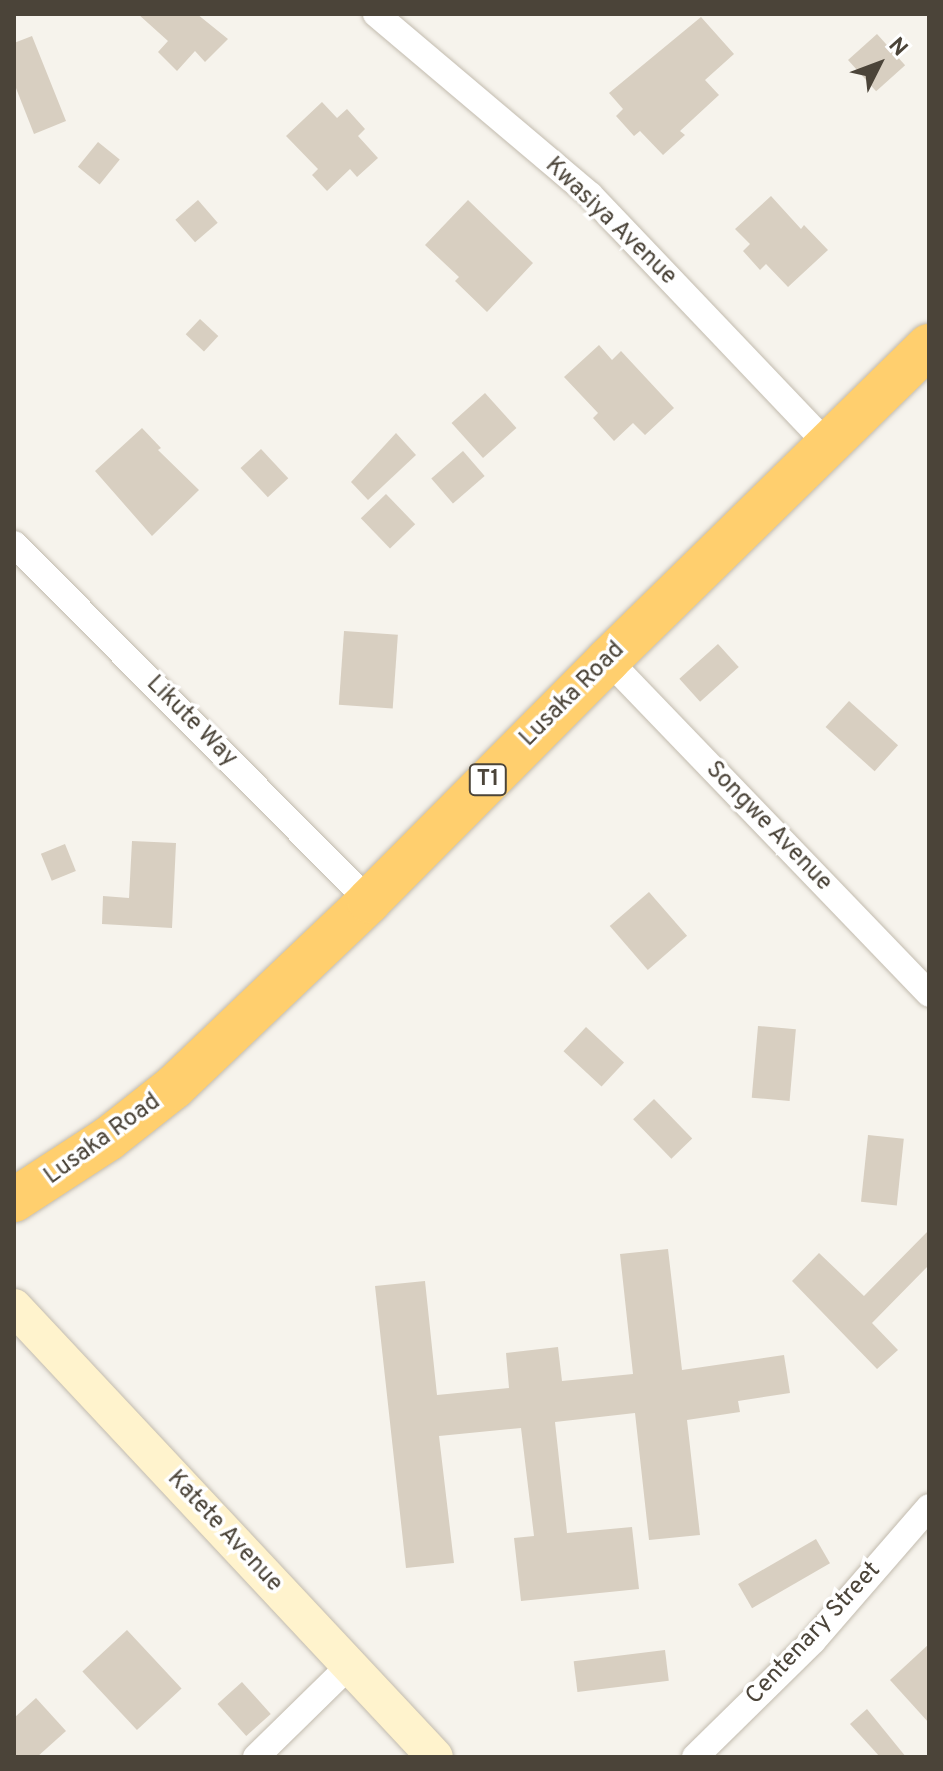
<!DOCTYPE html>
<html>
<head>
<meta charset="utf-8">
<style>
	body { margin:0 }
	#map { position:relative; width:943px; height:1771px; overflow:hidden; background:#f6f3ec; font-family:Overpass,sans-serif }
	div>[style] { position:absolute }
	.building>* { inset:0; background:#d8cfc1; transform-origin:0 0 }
	.roads { filter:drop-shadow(0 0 2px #c2bbae) drop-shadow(0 0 2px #c2bbae) }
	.street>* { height:26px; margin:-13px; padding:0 13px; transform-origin:13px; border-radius:13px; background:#fff }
	.secondary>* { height:36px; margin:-18px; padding:0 18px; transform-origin:18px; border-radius:18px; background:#fff3cd }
	.highway>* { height:44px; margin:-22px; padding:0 22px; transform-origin:22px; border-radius:22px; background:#ffcf6e }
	span { translate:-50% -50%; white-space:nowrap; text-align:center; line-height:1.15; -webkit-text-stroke:7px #fff; paint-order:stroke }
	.shield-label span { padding:2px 6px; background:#fff; border:2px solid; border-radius:6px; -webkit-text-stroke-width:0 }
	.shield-label { font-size:22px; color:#4b4439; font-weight:700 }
	.street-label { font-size:24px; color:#4b4439 }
	.frame { position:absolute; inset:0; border:16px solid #4b4439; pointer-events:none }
	.north { position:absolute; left:839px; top:24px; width:80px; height:80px; -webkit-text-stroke:6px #fff; paint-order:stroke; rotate:48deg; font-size:22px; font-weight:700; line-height:32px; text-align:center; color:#4b4439 }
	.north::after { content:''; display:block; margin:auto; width:28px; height:36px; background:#4b4439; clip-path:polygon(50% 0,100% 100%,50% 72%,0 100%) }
</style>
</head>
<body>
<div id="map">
	<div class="building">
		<i style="clip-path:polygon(138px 14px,197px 14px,228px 39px,205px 62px,195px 51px,177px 71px,158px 52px,168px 41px)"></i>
		<i style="clip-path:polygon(701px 17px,734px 54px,705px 80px,719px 95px,680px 131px,685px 135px,663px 155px,640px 131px,634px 136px,616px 116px,623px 109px,609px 93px)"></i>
		<i style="left:877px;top:34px;width:42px;height:39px;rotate:48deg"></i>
		<i style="clip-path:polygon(32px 36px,66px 121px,34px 134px,14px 83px,14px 43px)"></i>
		<i style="clip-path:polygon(322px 102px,337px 118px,347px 109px,365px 129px,358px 136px,378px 158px,357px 177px,350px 169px,327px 191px,312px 175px,318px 169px,286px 136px)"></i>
		<i style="left:98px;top:142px;width:28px;height:32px;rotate:39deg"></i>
		<i style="clip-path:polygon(771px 196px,801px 229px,804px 225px,828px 250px,788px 287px,766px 264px,760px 270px,743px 251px,750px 244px,735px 229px)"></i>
		<i style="left:198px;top:200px;width:30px;height:30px;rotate:49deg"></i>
		<i style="clip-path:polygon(468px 200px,533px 263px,487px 312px,455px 281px,459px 277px,425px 245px)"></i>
		<i style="left:200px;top:319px;width:25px;height:21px;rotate:43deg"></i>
		<i style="clip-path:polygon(599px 345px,612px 360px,621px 351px,674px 408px,645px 435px,633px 423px,614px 441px,593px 418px,598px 413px,564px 377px)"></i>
		<i style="left:485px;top:393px;width:47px;height:45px;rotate:48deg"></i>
		<i style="clip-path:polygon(142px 428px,161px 448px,158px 450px,199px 490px,152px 536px,95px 471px)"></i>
		<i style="clip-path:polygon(396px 433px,416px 455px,368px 500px,351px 482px)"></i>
		<i style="left:261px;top:449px;width:40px;height:28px;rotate:47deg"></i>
		<i style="left:463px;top:451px;width:33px;height:42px;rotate:49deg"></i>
		<i style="left:386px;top:494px;width:42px;height:35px;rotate:46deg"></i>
		<i style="left:344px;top:631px;width:54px;height:74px;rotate:4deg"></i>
		<i style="left:718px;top:644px;width:31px;height:52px;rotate:48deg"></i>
		<i style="left:849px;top:701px;width:66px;height:35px;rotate:42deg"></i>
		<i style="clip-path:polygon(132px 841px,176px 843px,172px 928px,102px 924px,103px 896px,129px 898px)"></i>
		<i style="left:65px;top:844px;width:29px;height:26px;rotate:68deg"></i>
		<i style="left:649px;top:892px;width:58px;height:52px;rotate:49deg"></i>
		<i style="left:758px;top:1026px;width:38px;height:72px;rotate:5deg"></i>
		<i style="left:586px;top:1027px;width:52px;height:33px;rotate:43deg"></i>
		<i style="left:654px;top:1099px;width:55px;height:29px;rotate:46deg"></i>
		<i style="left:868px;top:1135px;width:36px;height:67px;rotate:6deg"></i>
		<i style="clip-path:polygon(929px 1230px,929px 1265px,872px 1323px,898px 1350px,877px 1369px,792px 1281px,819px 1253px,864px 1296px)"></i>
		<i style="clip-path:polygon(668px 1249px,682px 1370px,784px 1355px,790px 1393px,738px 1401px,740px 1412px,687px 1420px,700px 1535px,649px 1540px,635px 1413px,555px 1422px,567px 1533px,632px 1527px,639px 1589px,521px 1601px,514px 1538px,534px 1536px,521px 1428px,439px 1436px,454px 1563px,406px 1568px,375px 1286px,425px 1281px,437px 1395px,509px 1388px,506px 1353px,558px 1347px,562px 1381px,633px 1374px,620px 1254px)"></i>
		<i style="left:816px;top:1539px;width:28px;height:90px;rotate:60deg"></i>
		<i style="left:127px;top:1630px;width:80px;height:61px;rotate:47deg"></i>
		<i style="clip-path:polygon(929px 1644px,929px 1723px,890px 1680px)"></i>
		<i style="left:665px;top:1650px;width:31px;height:92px;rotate:83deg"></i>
		<i style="left:242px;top:1682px;width:43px;height:33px;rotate:48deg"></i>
		<i style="clip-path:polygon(36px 1698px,66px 1731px,37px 1757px,14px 1757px,14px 1718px)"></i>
		<i style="clip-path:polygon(867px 1709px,906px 1757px,880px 1757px,850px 1724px)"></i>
	</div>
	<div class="roads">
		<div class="street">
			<i style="left:376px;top:14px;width:280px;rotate:40.2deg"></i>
			<i style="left:590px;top:195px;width:345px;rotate:46.4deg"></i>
			<i style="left:14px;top:544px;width:503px;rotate:45.16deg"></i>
			<i style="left:608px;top:660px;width:463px;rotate:46.1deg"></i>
			<i style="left:256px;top:1757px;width:130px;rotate:-44.4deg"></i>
			<i style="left:695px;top:1757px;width:165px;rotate:-44.5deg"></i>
			<i style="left:813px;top:1641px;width:177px;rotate:-49.1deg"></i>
		</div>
		<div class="secondary">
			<i style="left:14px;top:1307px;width:616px;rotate:46.91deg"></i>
		</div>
		<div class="highway">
			<i style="left:14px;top:1200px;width:112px;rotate:-33deg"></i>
			<i style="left:108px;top:1139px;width:84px;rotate:-38.2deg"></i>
			<i style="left:174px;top:1087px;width:269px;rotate:-43.6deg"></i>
			<i style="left:369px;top:901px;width:339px;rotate:-45.2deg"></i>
			<i style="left:608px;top:660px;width:449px;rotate:-44.4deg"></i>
		</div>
	</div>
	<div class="shield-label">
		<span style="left:488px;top:780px">T1</span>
	</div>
	<div class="street-label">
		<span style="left:610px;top:222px;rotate:44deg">Kwasiya Avenue</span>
		<span style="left:573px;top:695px;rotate:-45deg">Lusaka Road</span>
		<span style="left:191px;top:722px;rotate:45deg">Likute Way</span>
		<span style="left:768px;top:827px;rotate:46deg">Songwe Avenue</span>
		<span style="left:103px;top:1140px;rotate:-36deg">Lusaka Road</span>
		<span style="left:224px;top:1532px;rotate:47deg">Katete Avenue</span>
		<span style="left:814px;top:1634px;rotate:-47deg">Centenary Street</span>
	</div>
	<div class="frame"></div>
	<div class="north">N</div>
</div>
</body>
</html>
